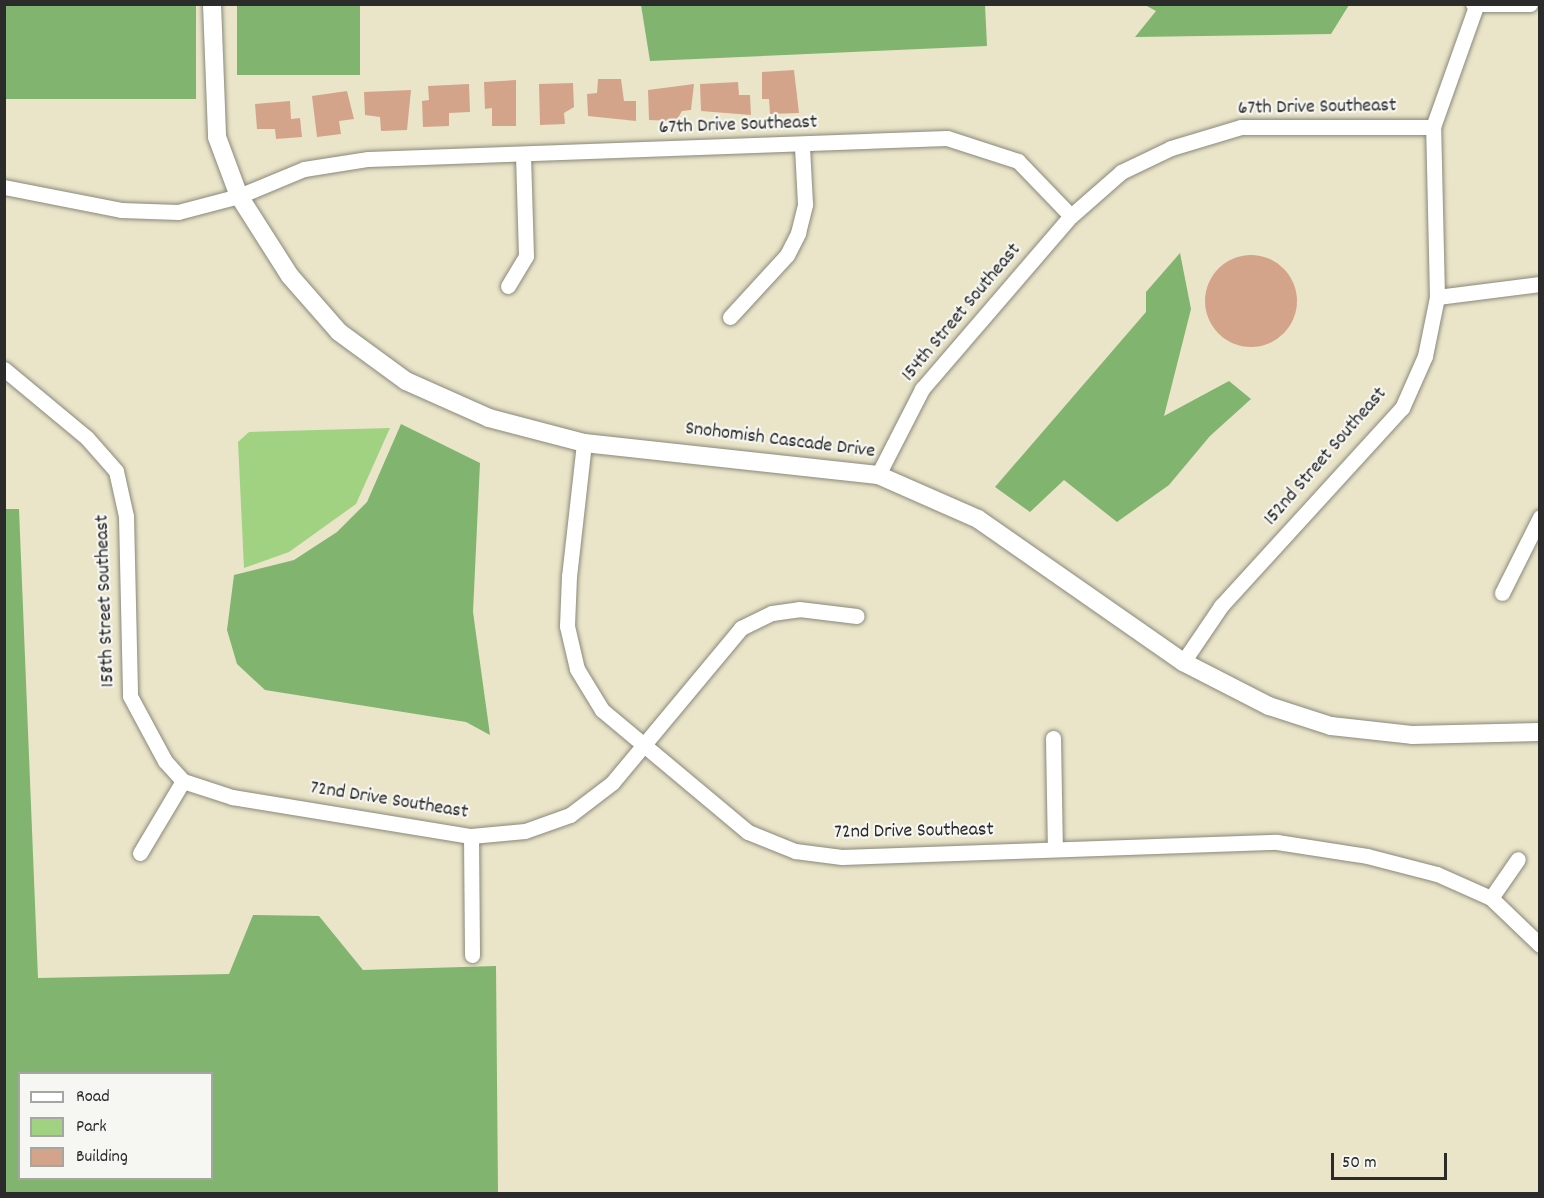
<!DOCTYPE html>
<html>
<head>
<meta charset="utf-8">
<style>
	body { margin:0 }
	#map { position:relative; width:1544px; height:1198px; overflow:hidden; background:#eae5c9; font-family:Dekko,sans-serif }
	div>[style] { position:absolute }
	.green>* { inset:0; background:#a0d281 }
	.forest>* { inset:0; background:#80b46f; transform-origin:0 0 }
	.building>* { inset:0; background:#d4a48a }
	.round { border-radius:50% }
	.roads { filter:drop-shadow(0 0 2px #8a887a) drop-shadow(0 0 2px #8a887a) }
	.minor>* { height:15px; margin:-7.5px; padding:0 7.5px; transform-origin:7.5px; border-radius:7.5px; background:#fff }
	.tertiary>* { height:18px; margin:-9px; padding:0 9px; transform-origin:9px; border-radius:9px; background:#fff }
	span { translate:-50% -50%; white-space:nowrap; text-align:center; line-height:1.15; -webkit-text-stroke:4.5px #f6f6f2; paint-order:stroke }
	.street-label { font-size:20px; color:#2b2b2b }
	.frame { position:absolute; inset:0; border:6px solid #2b2b2b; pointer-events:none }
	.legend { position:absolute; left:18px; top:1072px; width:195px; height:108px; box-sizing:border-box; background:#f6f6f2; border:2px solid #a5a5a2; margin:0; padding:8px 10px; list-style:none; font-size:18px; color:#2b2b2b }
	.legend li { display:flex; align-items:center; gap:12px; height:30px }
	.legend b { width:30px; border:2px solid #a5a5a2 }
	.scale { position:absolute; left:1331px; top:1153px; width:116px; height:27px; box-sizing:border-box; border:3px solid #2b2b2b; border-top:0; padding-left:8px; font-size:18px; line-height:21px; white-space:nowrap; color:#2b2b2b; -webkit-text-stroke:4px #f6f6f2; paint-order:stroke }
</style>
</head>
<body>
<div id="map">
	<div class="green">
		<i style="clip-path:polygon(390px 428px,356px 504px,289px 552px,244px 568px,238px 442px,249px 432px)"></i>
	</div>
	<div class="forest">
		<i style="left:4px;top:5px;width:192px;height:94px"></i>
		<i style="left:237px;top:5px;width:123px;height:70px"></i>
		<i style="clip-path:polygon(641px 5px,985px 5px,987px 46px,650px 61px)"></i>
		<i style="clip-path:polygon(1145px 5px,1349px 5px,1331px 34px,1135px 37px,1156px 11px)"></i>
		<i style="clip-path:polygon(1180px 253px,1191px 309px,1164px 416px,1229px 381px,1251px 399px,1210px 436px,1169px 485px,1117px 522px,1064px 480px,1030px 512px,995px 487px,1146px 312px,1146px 292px)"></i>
		<i style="clip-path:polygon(401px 424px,480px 463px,473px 612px,490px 735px,466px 722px,265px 690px,237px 664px,227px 630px,234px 575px,294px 560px,337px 532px,367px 502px)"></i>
		<i style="clip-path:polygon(evenodd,5px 509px,19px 509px,38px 978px,229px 974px,253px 915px,319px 916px,363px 970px,496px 966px,498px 1193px,5px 1193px,5px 509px,20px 1074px,212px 1074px,212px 1178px,20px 1178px,20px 1074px)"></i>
	</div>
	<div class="building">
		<i style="clip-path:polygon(794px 70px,799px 113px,770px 114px,769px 99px,762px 99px,762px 72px)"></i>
		<i style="clip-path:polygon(598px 79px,621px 79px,624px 101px,636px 101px,636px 121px,588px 116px,587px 94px,597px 93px)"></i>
		<i style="clip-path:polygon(516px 80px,516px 126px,492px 126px,492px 108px,485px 109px,484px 82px)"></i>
		<i style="clip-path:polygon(738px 82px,739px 95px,750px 95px,751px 115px,701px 111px,700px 84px)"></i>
		<i style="clip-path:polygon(573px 83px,574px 107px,564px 113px,565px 124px,540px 125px,539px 84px)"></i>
		<i style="clip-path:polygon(469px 84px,470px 112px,449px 113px,449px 126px,423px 127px,422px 101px,429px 100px,428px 86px)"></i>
		<i style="clip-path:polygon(694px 84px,691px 110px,682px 111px,676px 121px,649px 120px,648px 90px)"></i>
		<i style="clip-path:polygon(411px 90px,407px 130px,381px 131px,380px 117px,365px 115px,364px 92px)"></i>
		<i style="clip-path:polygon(347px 91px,354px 119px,339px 121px,341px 134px,317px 137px,312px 96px)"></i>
		<i style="clip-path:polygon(290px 101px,291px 119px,300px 118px,302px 137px,276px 139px,275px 129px,257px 129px,255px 104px)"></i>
		<i class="round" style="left:1205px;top:255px;width:92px;height:92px"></i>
	</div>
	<div class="roads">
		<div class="minor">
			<i style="left:1473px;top:4px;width:57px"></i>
			<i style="left:4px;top:187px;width:119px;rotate:11.1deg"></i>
			<i style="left:121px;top:210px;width:57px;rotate:2deg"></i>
			<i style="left:178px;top:212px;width:63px;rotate:-14.7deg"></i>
			<i style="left:239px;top:196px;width:70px;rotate:-22.6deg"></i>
			<i style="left:304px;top:169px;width:65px;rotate:-8.9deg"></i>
			<i style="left:368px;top:159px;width:579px;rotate:-2.08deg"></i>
			<i style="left:947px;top:138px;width:75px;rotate:17.9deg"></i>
			<i style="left:1018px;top:161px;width:76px;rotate:46.1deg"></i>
			<i style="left:508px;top:286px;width:35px;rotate:-59deg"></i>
			<i style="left:526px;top:256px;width:102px;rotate:-91.7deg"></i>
			<i style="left:1437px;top:297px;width:104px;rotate:-7.2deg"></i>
			<i style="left:730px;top:317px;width:84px;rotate:-47.4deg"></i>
			<i style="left:787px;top:255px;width:25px;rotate:-63deg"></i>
			<i style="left:798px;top:233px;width:30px;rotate:-76deg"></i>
			<i style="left:805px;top:204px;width:58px;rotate:-93deg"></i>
			<i style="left:4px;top:369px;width:108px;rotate:39.7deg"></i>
			<i style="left:87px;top:438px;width:44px;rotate:48.7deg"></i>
			<i style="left:116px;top:471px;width:46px;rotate:77.5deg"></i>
			<i style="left:126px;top:516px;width:180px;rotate:88.7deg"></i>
			<i style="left:130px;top:696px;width:74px;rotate:61.7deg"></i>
			<i style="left:165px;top:761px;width:27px;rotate:48deg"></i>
			<i style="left:183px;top:781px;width:52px;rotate:18.1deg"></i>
			<i style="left:232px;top:797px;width:242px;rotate:9.3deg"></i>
			<i style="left:471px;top:836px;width:54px;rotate:-5.3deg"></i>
			<i style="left:525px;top:831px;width:48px;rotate:-19.6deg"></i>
			<i style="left:570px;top:815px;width:53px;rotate:-37.3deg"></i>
			<i style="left:612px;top:783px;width:202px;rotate:-50.2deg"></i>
			<i style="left:741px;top:628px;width:34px;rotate:-26deg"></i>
			<i style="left:772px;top:613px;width:27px;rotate:-8deg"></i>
			<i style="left:799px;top:609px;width:58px;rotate:6.9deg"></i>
			<i style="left:584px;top:443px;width:134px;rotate:96.4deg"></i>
			<i style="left:569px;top:576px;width:50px;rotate:92.3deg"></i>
			<i style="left:567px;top:626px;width:44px;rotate:76.9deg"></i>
			<i style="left:577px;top:669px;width:48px;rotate:58.6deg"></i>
			<i style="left:602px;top:710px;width:190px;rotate:39.9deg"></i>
			<i style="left:748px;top:832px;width:51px;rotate:22deg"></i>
			<i style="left:795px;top:851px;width:47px;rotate:7.3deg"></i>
			<i style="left:842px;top:857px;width:435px;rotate:-2deg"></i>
			<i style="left:1277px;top:842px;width:91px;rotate:8.8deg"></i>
			<i style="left:1367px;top:856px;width:72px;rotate:14.4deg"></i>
			<i style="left:1437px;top:874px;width:59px;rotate:24deg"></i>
			<i style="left:1491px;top:898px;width:68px;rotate:43.8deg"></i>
			<i style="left:878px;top:475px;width:97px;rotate:-62.9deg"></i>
			<i style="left:922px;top:389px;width:228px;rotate:-49.3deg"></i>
			<i style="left:1071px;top:216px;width:67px;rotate:-41.3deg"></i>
			<i style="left:1121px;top:172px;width:55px;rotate:-25.6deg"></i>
			<i style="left:1171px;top:148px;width:73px;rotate:-16.7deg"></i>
			<i style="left:1241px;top:127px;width:192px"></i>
			<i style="left:1502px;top:593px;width:85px;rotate:-63.4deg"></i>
			<i style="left:1183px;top:662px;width:68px;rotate:-55.8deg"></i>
			<i style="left:1221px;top:606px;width:268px;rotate:-47.6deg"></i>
			<i style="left:1402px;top:408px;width:57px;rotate:-66.1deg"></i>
			<i style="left:1425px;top:356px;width:60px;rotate:-78.5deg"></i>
			<i style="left:1437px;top:297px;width:170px;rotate:-91.3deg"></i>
			<i style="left:1433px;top:127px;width:128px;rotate:-70.4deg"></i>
			<i style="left:1053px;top:738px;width:111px;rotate:89deg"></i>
			<i style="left:471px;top:836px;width:119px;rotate:89.5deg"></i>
			<i style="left:140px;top:853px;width:84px;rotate:-59.2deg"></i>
			<i style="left:1491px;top:898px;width:47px;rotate:-55.3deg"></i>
		</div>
		<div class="tertiary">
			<i style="left:212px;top:4px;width:133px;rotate:87.8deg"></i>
			<i style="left:217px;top:137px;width:63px;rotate:69.6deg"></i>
			<i style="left:239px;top:196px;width:95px;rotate:57.5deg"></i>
			<i style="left:290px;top:276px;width:74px;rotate:48.8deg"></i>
			<i style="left:339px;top:332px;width:83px;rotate:36.2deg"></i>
			<i style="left:406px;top:381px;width:91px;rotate:24deg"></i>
			<i style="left:489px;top:418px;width:98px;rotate:14.7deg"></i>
			<i style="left:584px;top:443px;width:296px;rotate:6.2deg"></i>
			<i style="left:878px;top:475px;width:109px;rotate:23.7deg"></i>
			<i style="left:978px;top:519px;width:250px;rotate:34.9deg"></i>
			<i style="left:1183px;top:662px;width:97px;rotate:27.1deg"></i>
			<i style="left:1269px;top:706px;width:65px;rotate:17.9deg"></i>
			<i style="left:1331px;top:726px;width:81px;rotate:6.3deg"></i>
			<i style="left:1412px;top:735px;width:128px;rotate:-1.3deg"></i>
		</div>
	</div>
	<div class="street-label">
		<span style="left:1317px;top:108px;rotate:-1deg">67th Drive Southeast</span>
		<span style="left:738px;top:126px;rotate:-2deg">67th Drive Southeast</span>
		<span style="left:962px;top:313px;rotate:-50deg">154th Street Southeast</span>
		<span style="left:780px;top:441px;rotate:7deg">Snohomish Cascade Drive</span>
		<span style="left:1326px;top:457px;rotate:-49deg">152nd Street Southeast</span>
		<span style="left:106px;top:601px;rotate:-92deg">158th Street Southeast</span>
		<span style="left:389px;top:801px;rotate:9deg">72nd Drive Southeast</span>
		<span style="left:914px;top:832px;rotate:-1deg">72nd Drive Southeast</span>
	</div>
	<div class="frame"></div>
	<ul class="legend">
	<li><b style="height:8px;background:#fff"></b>Road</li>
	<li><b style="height:16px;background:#a0d281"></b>Park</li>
	<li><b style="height:16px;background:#d4a48a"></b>Building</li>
	</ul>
	<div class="scale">50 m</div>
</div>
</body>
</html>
